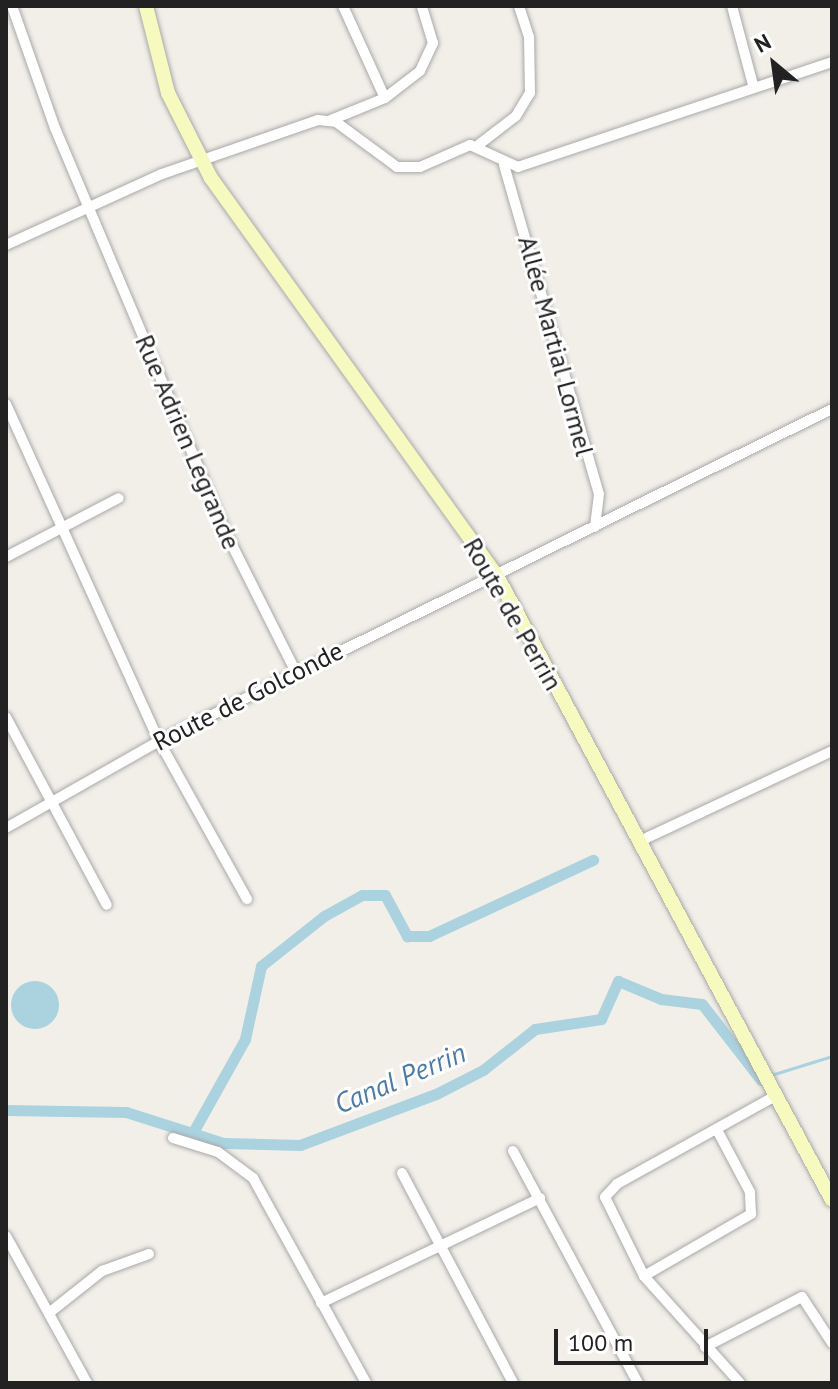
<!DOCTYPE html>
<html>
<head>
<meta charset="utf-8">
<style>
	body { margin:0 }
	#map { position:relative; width:838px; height:1389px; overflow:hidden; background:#f2efe9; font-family:"PT Sans",sans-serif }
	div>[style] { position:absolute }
	.water>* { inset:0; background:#aad3df }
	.round { border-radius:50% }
	.stream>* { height:3px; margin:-1.5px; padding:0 1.5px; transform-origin:1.5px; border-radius:1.5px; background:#aad3df }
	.canal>* { height:11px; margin:-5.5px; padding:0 5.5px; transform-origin:5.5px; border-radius:5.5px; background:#aad3df }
	.roads { filter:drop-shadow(0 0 2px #a9a9a9) drop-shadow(0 0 2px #a9a9a9) }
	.minor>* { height:10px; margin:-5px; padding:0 5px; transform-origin:5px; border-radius:5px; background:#fff }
	.secondary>* { height:14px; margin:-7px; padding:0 7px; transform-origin:7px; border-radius:7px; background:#f7fabf }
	span { translate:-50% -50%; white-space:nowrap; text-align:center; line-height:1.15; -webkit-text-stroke:6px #fff; paint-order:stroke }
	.street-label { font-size:26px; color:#222 }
	.water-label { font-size:28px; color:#4a7aab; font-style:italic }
	.frame { position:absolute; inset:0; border:8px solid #222; pointer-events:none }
	.north { position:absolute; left:734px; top:24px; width:80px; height:80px; -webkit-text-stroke:6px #fff; paint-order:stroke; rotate:331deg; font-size:22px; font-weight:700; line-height:32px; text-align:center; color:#222 }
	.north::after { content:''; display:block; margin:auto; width:28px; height:36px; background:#222; clip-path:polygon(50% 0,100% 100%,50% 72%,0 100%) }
	.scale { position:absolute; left:554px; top:1329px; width:154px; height:36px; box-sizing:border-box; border:4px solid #222; border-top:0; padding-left:10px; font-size:24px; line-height:28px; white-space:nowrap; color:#222; -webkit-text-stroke:6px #fff; paint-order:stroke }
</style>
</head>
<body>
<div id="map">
	<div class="water">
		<i class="round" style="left:11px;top:981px;width:48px;height:48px"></i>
	</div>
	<div class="stream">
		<i style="left:771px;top:1075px;width:64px;rotate:-17.3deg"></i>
	</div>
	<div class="canal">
		<i style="left:6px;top:1110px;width:120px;rotate:1deg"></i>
		<i style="left:126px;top:1112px;width:103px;rotate:17.6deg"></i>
		<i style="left:224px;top:1143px;width:76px;rotate:1.5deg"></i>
		<i style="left:300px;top:1145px;width:145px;rotate:-20.6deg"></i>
		<i style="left:436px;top:1094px;width:53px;rotate:-27.1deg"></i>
		<i style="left:483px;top:1070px;width:66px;rotate:-38.3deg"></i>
		<i style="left:535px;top:1029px;width:67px;rotate:-8.6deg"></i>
		<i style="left:601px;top:1019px;width:42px;rotate:-65.9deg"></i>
		<i style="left:618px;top:981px;width:47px;rotate:22.7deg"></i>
		<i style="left:661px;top:999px;width:41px;rotate:7deg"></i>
		<i style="left:702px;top:1004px;width:96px;rotate:52.2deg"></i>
		<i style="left:192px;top:1134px;width:109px;rotate:-60.8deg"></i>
		<i style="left:245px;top:1039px;width:75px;rotate:-77.6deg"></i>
		<i style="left:261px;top:966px;width:80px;rotate:-38.4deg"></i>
		<i style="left:324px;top:916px;width:43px;rotate:-28.9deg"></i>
		<i style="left:362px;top:895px;width:23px"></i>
		<i style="left:385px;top:895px;width:47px;rotate:61.8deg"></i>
		<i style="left:407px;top:936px;width:22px"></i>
		<i style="left:429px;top:936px;width:181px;rotate:-24.9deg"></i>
	</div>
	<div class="roads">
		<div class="minor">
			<i style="left:12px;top:6px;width:129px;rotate:70.6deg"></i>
			<i style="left:55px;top:128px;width:435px;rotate:67.1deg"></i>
			<i style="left:224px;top:529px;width:160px;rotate:63.3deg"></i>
			<i style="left:343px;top:6px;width:101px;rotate:65.5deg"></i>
			<i style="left:732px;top:6px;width:82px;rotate:75.1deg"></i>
			<i style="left:331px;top:120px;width:58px;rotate:-22.2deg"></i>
			<i style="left:385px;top:98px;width:44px;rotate:-37.6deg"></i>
			<i style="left:420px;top:71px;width:31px;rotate:-65deg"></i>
			<i style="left:433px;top:43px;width:39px;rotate:-107deg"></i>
			<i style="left:477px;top:146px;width:49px;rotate:-37.6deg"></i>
			<i style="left:516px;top:116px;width:27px;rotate:-59deg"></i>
			<i style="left:530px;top:93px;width:56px;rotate:-91deg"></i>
			<i style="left:529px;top:37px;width:33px;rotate:-108deg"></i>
			<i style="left:504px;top:165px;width:342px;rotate:73.9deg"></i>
			<i style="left:599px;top:494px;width:33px;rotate:97deg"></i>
			<i style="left:6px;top:245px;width:171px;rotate:-24.5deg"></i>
			<i style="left:162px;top:174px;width:165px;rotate:-19.1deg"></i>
			<i style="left:318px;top:120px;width:18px;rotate:6deg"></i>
			<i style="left:336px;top:122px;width:76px;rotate:36.4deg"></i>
			<i style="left:397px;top:167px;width:23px"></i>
			<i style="left:420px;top:167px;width:55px;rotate:-23.7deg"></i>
			<i style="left:470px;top:145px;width:53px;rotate:24.6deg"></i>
			<i style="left:518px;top:167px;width:331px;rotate:-18.5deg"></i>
			<i style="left:6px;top:404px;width:370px;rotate:65.6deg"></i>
			<i style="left:159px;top:741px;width:181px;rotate:60.9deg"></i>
			<i style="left:6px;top:557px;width:127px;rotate:-27.6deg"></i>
			<i style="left:6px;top:717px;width:213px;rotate:61.8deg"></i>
			<i style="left:6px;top:828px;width:176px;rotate:-29.6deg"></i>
			<i style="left:159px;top:741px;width:750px;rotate:-26.26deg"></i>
			<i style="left:640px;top:841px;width:212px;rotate:-25.1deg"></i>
			<i style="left:173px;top:1138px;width:47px;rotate:17.3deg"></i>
			<i style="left:218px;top:1152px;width:44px;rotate:36.6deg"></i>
			<i style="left:253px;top:1178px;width:234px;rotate:61.1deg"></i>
			<i style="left:513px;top:1151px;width:264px;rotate:61.7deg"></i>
			<i style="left:402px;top:1173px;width:238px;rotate:62.1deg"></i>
			<i style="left:6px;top:1236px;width:168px;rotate:61.1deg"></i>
			<i style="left:644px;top:1276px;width:124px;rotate:-30.1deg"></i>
			<i style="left:751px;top:1214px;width:22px;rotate:-93deg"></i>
			<i style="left:750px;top:1192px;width:70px;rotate:-118deg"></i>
			<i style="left:321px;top:1303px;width:243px;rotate:-25.6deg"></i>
			<i style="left:49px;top:1313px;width:68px;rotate:-38.4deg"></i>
			<i style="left:102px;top:1271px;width:50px;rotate:-19.9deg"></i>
			<i style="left:705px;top:1347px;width:109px;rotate:-27.3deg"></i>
			<i style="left:802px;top:1297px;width:55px;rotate:56.9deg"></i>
			<i style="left:740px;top:1383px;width:144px;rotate:-131.9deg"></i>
			<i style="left:644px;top:1276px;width:88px;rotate:-116.3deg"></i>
			<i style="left:605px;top:1197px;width:18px;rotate:-47deg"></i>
			<i style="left:617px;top:1184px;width:181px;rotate:-29.1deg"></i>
		</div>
		<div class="secondary">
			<i style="left:146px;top:6px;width:90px;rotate:75.8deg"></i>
			<i style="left:168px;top:93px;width:95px;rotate:63.2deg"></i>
			<i style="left:211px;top:178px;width:488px;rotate:54.3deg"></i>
			<i style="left:496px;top:574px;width:710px;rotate:61.78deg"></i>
		</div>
	</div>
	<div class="street-label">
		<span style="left:556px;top:346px;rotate:75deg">Allée Martial Lormel</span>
		<span style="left:188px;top:442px;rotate:67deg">Rue Adrien Legrande</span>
		<span style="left:513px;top:614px;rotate:60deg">Route de Perrin</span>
		<span style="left:248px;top:696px;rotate:-27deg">Route de Golconde</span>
	</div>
	<div class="water-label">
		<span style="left:400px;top:1078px;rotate:-23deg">Canal Perrin</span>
	</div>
	<div class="frame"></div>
	<div class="north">N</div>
	<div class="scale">100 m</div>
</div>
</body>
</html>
